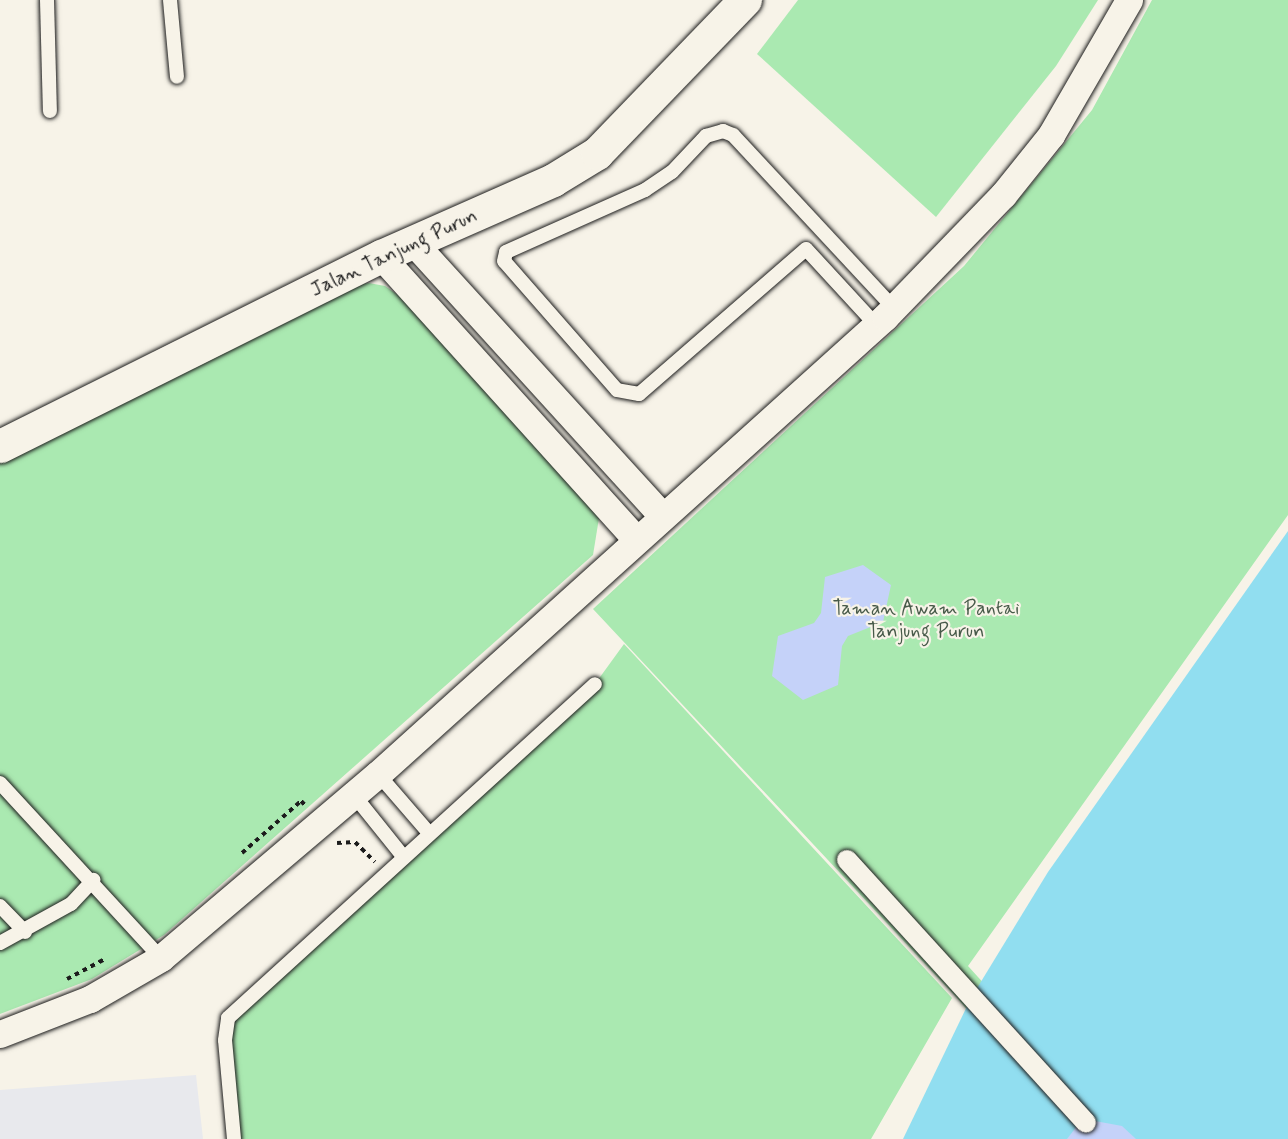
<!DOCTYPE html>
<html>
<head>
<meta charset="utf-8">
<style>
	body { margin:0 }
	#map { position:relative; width:1288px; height:1139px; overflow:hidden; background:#f7f3e8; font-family:Mynerve,sans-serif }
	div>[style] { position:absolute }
	.built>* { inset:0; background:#e8e9ed }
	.green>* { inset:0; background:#aae9b1 }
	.water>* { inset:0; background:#91def0 }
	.building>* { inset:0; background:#c5d2f9 }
	.path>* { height:4px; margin-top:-2px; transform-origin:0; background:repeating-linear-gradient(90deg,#1c1c1c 0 4.5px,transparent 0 9px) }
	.roads { filter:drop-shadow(0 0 2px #1c1c1c) drop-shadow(0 0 2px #1c1c1c) }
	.service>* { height:14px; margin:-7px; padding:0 7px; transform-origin:7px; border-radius:7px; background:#f7f3e8 }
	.pedestrian>* { height:20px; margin:-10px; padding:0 10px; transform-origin:10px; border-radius:10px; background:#f7f3e8 }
	.minor>* { height:27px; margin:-13.5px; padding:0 13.5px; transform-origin:13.5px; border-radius:13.5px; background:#f7f3e8 }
	.tertiary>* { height:33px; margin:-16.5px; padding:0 16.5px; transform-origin:16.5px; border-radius:16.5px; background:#f7f3e8 }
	span { translate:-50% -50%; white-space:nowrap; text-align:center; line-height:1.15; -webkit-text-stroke:4.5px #f7f3e8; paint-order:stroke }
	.street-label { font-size:20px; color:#1c1c1c }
	.park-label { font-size:20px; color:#475a49 }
</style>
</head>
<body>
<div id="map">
	<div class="built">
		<i style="clip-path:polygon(196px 1075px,203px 1139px,0 1139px,0 1090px)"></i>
	</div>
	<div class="green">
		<i style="clip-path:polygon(798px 0,1098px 0,1056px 66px,936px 217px,757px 54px)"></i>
		<i style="clip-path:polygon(1152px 0,1288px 0,1288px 515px,968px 966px,1095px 1106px,1065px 1122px,957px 998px,593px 609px,964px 266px,1092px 110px)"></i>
		<i style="clip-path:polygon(369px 283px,385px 286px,420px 310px,599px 518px,593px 555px,164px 935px,92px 979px,0 1014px,0 458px,353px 285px)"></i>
		<i style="clip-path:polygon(624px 644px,952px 998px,871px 1139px,230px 1139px,225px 1040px,246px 1001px,595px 684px)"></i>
	</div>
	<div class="water">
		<i style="clip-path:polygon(1288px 531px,1288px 1139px,903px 1139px,971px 998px,1048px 872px)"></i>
	</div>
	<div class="building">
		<i style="clip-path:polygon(863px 565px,891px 585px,883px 622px,848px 636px,842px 646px,838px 685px,803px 700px,772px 676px,778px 636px,814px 623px,821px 613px,825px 577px)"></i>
		<i style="clip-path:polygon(1095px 1121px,1122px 1126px,1136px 1139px,1067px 1139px,1077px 1126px)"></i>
	</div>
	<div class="path">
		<i style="left:337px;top:843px;width:18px;rotate:-3deg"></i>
		<i style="left:355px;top:842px;width:28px;rotate:45deg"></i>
		<i style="left:242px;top:853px;width:79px;rotate:-41.4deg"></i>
		<i style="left:301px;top:801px;width:6px;rotate:45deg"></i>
		<i style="left:67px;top:979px;width:41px;rotate:-27.8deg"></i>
	</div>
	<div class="roads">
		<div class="service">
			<i style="left:47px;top:0;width:111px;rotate:88.5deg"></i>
			<i style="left:170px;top:0;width:77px;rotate:84.8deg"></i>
			<i style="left:876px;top:325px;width:103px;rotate:-132.6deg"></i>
			<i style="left:806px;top:249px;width:221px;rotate:139deg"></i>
			<i style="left:639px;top:394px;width:22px;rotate:-170deg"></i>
			<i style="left:617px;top:390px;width:171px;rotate:-131.2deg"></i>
			<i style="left:504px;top:261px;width:9px;rotate:-77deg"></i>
			<i style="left:506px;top:252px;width:152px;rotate:-24deg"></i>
			<i style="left:645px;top:190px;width:32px;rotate:-34deg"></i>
			<i style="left:672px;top:172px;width:50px;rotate:-46.6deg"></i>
			<i style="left:706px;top:136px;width:18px;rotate:-16deg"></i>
			<i style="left:723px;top:131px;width:11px;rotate:22deg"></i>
			<i style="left:733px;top:135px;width:236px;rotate:47.1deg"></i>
			<i style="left:378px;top:774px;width:78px;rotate:49.2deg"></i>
			<i style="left:0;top:783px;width:238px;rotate:47.4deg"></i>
			<i style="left:353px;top:794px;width:78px;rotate:51.2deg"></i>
			<i style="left:0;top:906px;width:36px;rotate:46deg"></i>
			<i style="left:0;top:943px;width:81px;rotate:-28.8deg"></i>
			<i style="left:71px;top:904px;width:33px;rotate:-47deg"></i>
			<i style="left:234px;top:1139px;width:99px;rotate:-95.2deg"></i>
			<i style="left:225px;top:1040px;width:22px;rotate:-82deg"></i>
			<i style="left:228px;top:1018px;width:496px;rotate:-42.3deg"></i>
		</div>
		<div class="pedestrian">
			<i style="left:847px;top:860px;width:355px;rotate:47.7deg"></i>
		</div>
		<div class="minor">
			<i style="left:413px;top:242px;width:369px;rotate:47.7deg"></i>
			<i style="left:381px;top:256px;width:380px;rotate:48deg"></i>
			<i style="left:0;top:1034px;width:97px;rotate:-21.3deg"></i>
			<i style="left:90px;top:999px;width:82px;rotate:-30deg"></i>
			<i style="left:161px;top:958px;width:285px;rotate:-40.3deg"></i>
			<i style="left:378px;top:774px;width:683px;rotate:-42.03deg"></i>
			<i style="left:885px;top:317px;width:170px;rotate:-46deg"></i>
			<i style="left:1003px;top:195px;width:77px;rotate:-51.3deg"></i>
			<i style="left:1051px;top:135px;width:156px;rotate:-60deg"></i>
		</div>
		<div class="tertiary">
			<i style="left:0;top:446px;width:426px;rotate:-26.5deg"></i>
			<i style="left:381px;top:256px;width:188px;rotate:-23.8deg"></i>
			<i style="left:553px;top:180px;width:52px;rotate:-31.5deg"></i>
			<i style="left:597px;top:153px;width:213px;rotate:-46deg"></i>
		</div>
	</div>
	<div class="street-label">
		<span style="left:394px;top:253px;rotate:-25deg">Jalan Tanjung Purun</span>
	</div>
	<div class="park-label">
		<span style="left:926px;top:620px">Taman Awam Pantai<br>Tanjung Purun</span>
	</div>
</div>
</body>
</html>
